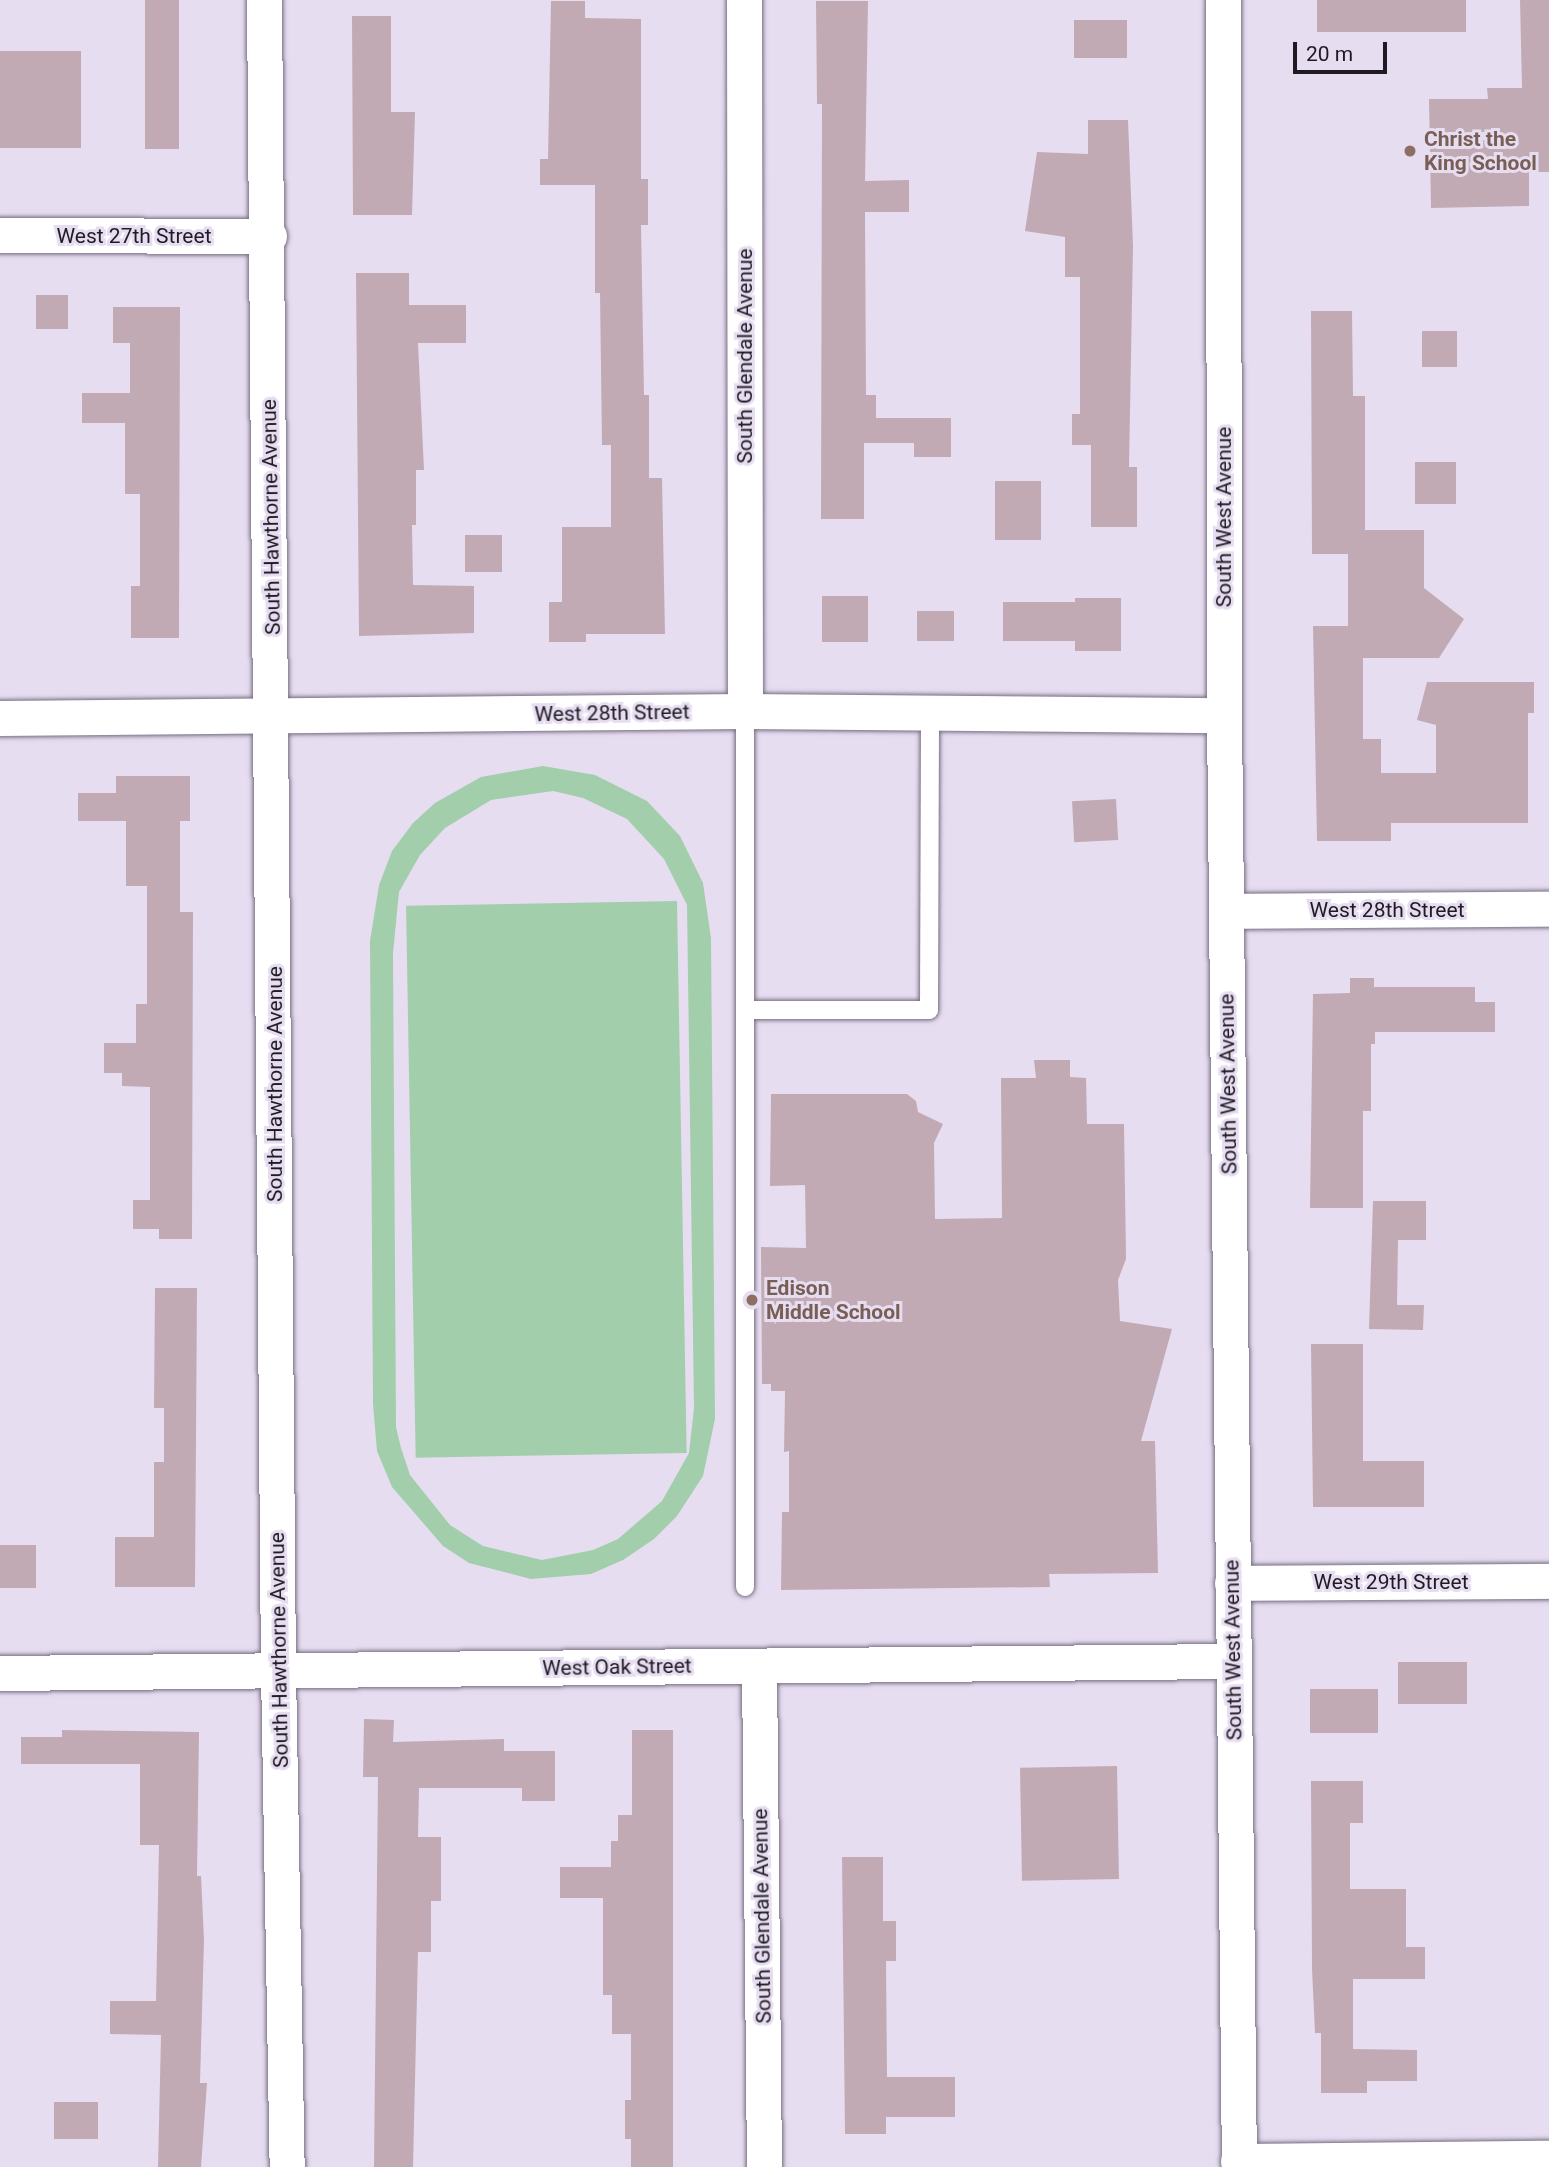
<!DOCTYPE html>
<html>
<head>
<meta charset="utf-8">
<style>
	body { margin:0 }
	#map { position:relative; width:1549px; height:2167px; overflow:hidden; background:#e7ddf1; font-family:Roboto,sans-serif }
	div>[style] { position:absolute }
	.green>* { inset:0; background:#a2ceac; transform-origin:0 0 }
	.building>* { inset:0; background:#c1aab4; transform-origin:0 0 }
	.roads { filter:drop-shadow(0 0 2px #776e80) drop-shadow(0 0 2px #776e80) }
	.service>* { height:18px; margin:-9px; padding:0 9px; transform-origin:9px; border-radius:9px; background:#fff }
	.minor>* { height:35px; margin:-17.5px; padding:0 17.5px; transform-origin:17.5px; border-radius:17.5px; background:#fff }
	.dots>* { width:19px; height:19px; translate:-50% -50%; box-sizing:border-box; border:4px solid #e7ddf1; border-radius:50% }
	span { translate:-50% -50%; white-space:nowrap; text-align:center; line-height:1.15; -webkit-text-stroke:6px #e7ddf1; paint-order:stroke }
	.education-label { font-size:21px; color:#785e54; font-weight:700 }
	.left { translate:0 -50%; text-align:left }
	.street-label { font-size:21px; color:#1f1b23 }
	.scale { position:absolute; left:1293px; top:42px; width:94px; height:32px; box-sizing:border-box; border:4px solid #1f1b23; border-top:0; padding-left:9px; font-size:21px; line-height:24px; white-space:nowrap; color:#1f1b23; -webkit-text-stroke:5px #e7ddf1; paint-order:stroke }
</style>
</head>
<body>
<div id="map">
	<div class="green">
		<i style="clip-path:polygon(evenodd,543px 766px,595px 775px,647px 801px,680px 836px,703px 883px,711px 938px,715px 1419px,703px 1476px,677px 1516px,654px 1539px,623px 1560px,591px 1574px,531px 1579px,469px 1563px,443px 1546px,392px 1487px,377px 1451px,373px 1404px,370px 941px,379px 885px,392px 851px,413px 823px,435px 803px,481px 777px,543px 766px,553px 791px,583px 798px,627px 819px,664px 859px,687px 905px,694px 1408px,689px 1453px,662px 1501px,618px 1539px,593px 1550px,542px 1560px,483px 1546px,450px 1525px,410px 1475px,401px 1448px,396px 1427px,393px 953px,399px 892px,420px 855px,445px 828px,491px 800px,553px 791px)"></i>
		<i style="left:677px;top:901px;width:552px;height:271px;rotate:89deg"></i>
	</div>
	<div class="building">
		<i style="left:145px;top:0;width:34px;height:149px"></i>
		<i style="left:1317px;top:0;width:149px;height:32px"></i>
		<i style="clip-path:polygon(1520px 0,1549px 0,1549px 172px,1529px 172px,1529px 206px,1431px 208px,1429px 99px,1488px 99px,1487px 88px,1522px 88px)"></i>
		<i style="clip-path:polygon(551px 1px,585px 1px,585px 18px,641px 19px,641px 179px,648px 179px,648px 225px,641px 225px,644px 395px,649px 395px,649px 478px,662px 478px,665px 634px,586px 634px,586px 642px,549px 642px,549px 602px,562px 602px,562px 527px,611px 527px,611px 445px,602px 445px,600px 293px,595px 293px,595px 185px,540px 185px,540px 159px,548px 159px)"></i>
		<i style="clip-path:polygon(816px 1px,868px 1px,865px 181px,909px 180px,909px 212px,865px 212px,866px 395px,876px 395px,876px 418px,951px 418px,951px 457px,914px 457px,914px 443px,864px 443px,864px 519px,821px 519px,822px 104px,817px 104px)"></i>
		<i style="clip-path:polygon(352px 16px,391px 16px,391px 112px,415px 112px,412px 215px,353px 215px)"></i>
		<i style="left:1074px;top:20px;width:53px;height:38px"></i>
		<i style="left:81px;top:51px;width:97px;height:81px;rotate:90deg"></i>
		<i style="clip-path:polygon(1088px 120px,1128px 120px,1133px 246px,1129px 467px,1137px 467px,1137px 527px,1091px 527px,1091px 445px,1072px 445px,1072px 414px,1080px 414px,1080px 277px,1065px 277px,1065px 237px,1025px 231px,1037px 152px,1088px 154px)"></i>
		<i style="clip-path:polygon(356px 273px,409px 273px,409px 305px,466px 305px,466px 343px,418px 343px,424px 470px,416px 470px,416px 525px,412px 525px,413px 585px,474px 586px,474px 633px,359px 636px)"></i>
		<i style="left:36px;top:295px;width:32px;height:34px"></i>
		<i style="clip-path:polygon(113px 307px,180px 307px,179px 638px,131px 638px,131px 586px,140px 586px,140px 494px,125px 494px,125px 423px,82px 423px,82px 393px,130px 393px,130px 343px,113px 343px)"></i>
		<i style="clip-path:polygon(1311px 311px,1352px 311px,1353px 396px,1365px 396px,1365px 530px,1424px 530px,1424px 588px,1464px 619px,1439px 658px,1363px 658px,1363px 739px,1381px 739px,1381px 773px,1436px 773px,1436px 725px,1417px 720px,1427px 682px,1534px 682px,1534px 713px,1528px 713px,1528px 823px,1391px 823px,1391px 841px,1317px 841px,1313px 626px,1348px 626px,1348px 554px,1312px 554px)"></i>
		<i style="left:1422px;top:331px;width:35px;height:36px"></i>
		<i style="left:1415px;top:462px;width:41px;height:42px"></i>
		<i style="left:995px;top:481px;width:46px;height:59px"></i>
		<i style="left:465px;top:535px;width:37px;height:37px"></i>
		<i style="left:822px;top:596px;width:46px;height:46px"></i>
		<i style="clip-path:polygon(1075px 598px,1121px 598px,1121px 651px,1075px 651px,1075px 641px,1003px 641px,1003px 602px,1075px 602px)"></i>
		<i style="left:917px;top:611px;width:37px;height:30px"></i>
		<i style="clip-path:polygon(116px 776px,190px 776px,190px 821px,180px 821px,180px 912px,193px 912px,192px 1239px,159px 1239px,159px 1229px,133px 1229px,133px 1200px,150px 1200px,150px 1087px,122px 1086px,122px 1073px,104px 1073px,104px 1043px,136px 1043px,136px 1004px,147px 1004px,147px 886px,126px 886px,126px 821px,78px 821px,78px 793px,116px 793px)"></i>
		<i style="left:1116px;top:799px;width:41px;height:44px;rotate:87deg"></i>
		<i style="clip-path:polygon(1350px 978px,1374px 978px,1374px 987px,1475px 987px,1475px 1002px,1495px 1002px,1495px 1032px,1375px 1032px,1375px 1044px,1371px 1044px,1371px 1111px,1363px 1111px,1363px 1208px,1310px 1208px,1313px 994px,1350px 993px)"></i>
		<i style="clip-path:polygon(1034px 1060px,1070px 1060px,1070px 1077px,1086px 1078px,1087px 1124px,1124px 1124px,1126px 1259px,1118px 1280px,1120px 1321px,1172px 1329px,1141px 1441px,1155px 1441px,1158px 1573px,1049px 1574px,1050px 1587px,781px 1590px,782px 1512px,789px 1512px,789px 1451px,784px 1452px,785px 1391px,771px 1391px,771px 1384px,762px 1384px,761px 1247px,806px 1248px,805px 1185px,770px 1186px,771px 1094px,907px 1094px,916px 1101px,918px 1112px,943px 1124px,934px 1143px,935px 1219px,1002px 1218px,1001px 1078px,1036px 1078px)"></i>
		<i style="clip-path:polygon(1373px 1201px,1426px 1201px,1426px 1240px,1398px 1240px,1397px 1305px,1424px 1305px,1423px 1330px,1369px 1329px)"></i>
		<i style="clip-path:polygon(155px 1288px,197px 1288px,195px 1587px,115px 1587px,115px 1537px,154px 1537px,154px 1462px,164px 1462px,164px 1408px,154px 1408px)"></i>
		<i style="clip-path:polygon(1311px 1344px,1363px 1344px,1363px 1461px,1424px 1461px,1424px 1507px,1313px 1507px)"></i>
		<i style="left:0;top:1545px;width:36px;height:43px"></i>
		<i style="left:1398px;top:1662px;width:69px;height:42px"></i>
		<i style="left:1310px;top:1689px;width:68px;height:44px"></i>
		<i style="clip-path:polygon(364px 1719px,394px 1720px,393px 1742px,504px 1739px,504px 1751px,555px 1751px,555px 1801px,522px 1801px,522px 1788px,419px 1788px,418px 1837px,441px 1837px,441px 1901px,431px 1901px,431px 1952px,418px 1952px,413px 2167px,374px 2167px,378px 1777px,363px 1777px)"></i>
		<i style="clip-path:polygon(62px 1730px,199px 1732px,197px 1876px,201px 1876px,204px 1940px,200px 2083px,207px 2083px,201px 2167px,158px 2167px,161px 2035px,110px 2034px,110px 2001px,156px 2001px,159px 1845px,140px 1845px,140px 1764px,21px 1764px,21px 1737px,62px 1737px)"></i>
		<i style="clip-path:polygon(632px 1730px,673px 1730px,673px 2167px,631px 2167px,631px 2139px,625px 2139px,625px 2100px,631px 2100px,631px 2034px,612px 2034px,612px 1995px,603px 1995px,603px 1898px,560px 1898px,560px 1867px,611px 1867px,611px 1841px,618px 1841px,618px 1815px,632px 1815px)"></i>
		<i style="left:1117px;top:1766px;width:113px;height:97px;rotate:89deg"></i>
		<i style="clip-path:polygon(1311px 1781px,1363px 1781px,1363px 1823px,1350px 1823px,1350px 1889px,1406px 1889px,1406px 1947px,1425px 1947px,1425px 1979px,1353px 1979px,1353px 2049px,1417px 2050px,1417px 2081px,1367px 2081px,1367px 2093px,1321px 2093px,1321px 2033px,1315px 2033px,1312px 1969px)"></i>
		<i style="clip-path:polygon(842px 1857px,883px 1857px,883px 1921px,896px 1921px,896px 1961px,886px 1961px,887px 2077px,955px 2077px,955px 2117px,886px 2117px,886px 2134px,845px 2134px)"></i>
		<i style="left:54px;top:2102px;width:44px;height:37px"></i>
	</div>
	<div class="roads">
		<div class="service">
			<i style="left:745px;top:711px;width:299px;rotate:90deg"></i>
			<i style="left:745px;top:1010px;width:184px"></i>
			<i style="left:929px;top:1010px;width:296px;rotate:-89.8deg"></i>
			<i style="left:745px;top:1010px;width:577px;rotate:90deg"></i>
		</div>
		<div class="minor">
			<i style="left:264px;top:0;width:1670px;rotate:89.52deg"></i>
			<i style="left:278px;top:1670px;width:497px;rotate:89deg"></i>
			<i style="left:744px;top:0;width:711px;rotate:89.92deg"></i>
			<i style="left:1223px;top:0;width:715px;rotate:89.92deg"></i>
			<i style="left:1224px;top:715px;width:1452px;rotate:89.41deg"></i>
			<i style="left:0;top:235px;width:269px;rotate:0.2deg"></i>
			<i style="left:0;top:718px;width:745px;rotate:-0.54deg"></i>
			<i style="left:745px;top:711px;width:479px;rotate:0.5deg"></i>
			<i style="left:1226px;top:911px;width:323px;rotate:-0.4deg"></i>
			<i style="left:1232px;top:1583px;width:317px;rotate:-0.4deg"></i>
			<i style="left:759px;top:1666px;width:501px;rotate:89.43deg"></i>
			<i style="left:0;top:1673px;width:1234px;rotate:-0.56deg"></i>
			<i style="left:1238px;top:2161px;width:311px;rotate:-0.6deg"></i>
		</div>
	</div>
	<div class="dots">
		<i style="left:1410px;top:151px;background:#8d6e63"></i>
		<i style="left:752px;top:1300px;background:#8d6e63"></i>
	</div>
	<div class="education-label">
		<span class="left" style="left:1424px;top:151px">Christ the<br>King School</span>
		<span class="left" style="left:766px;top:1300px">Edison<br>Middle School</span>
	</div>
	<div class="street-label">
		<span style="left:134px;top:236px">West 27th Street</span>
		<span style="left:745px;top:356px;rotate:-90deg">South Glendale Avenue</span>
		<span style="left:271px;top:517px;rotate:-91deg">South Hawthorne Avenue</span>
		<span style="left:1224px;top:517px;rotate:-90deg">South West Avenue</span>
		<span style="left:612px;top:713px;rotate:-1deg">West 28th Street</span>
		<span style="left:1387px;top:910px">West 28th Street</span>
		<span style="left:275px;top:1084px;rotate:-90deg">South Hawthorne Avenue</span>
		<span style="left:1228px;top:1084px;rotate:-91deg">South West Avenue</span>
		<span style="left:1391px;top:1582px">West 29th Street</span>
		<span style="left:279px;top:1650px;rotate:-91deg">South Hawthorne Avenue</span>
		<span style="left:1233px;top:1650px;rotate:-91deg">South West Avenue</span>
		<span style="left:617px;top:1667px;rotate:-1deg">West Oak Street</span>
		<span style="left:762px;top:1916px;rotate:-91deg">South Glendale Avenue</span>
	</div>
	<div class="scale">20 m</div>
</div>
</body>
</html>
